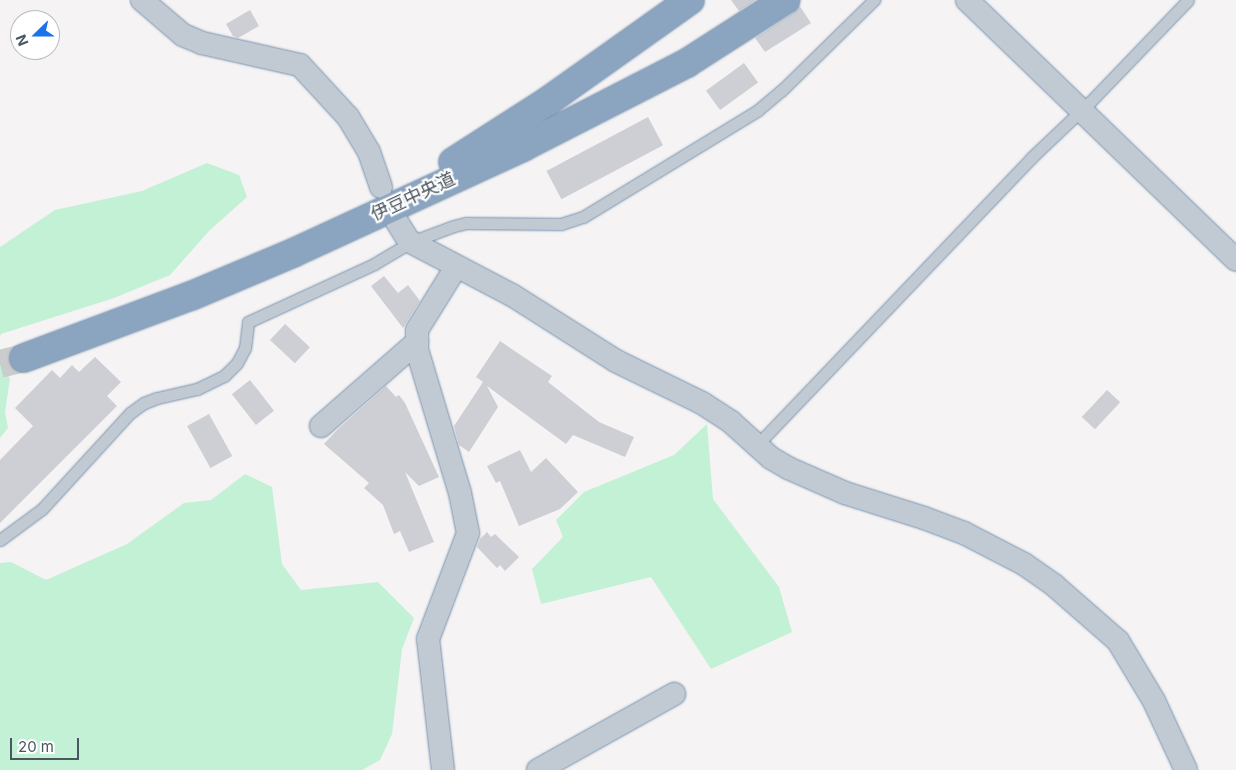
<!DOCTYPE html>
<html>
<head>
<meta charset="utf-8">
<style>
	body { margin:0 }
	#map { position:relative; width:1236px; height:770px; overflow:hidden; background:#f5f3f3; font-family:Inter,"Noto Sans JP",sans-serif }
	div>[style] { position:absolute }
	.green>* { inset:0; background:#c3f1d5 }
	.building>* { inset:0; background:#cdcfd5; transform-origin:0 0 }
	.motorway-tunnel>* { height:28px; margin-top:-14px; transform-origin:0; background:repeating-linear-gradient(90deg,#caccce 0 28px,transparent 0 42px) }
	.roads { filter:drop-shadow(0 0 1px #7690ad) drop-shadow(0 0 1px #7690ad) }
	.service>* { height:11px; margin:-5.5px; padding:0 5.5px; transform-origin:5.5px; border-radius:5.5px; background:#c1cad2 }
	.minor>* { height:22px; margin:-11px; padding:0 11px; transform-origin:11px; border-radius:11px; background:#c1cad2 }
	.motorway>* { height:28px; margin:-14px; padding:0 14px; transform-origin:14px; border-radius:14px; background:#8ba5c1 }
	span { translate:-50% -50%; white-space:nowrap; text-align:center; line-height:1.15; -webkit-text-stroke:4.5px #fff; paint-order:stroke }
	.street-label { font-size:18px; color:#4a5661 }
	.north { position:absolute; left:10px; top:10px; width:50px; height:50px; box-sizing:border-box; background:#fff; border:1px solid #b7bbc0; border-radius:50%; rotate:248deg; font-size:14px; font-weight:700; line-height:20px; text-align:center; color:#4a5661 }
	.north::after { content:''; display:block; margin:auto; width:18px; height:22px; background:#1a73e8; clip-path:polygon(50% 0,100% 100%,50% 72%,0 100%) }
	.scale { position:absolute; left:10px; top:738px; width:69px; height:22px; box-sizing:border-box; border:2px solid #4a5661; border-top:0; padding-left:6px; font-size:15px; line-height:18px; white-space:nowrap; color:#4a5661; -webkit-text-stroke:4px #fff; paint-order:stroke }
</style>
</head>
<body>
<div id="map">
	<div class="green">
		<i style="clip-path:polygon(207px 163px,239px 175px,247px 197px,209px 231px,170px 275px,114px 298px,1px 334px,0 337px,0 247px,55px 210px,142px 191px)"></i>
		<i style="clip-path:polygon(0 357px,10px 379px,5px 412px,8px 428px,0 438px)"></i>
		<i style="clip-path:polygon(707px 424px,713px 499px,779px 587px,792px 632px,711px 669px,651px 577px,541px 604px,532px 569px,563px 537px,556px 520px,584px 492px,674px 455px)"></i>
		<i style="clip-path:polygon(245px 474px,272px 487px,282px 564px,301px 590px,378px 582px,414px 618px,402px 649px,392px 734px,380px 760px,362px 770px,0 770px,0 563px,11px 562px,46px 580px,127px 544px,184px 503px,211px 500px)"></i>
	</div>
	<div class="building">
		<i style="clip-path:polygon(731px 0,756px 0,739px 11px)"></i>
		<i style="clip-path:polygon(799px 5px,811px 23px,765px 52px,755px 38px,793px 13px)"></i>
		<i style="clip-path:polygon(250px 10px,259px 26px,238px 38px,233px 36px,226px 24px)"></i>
		<i style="left:744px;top:63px;width:24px;height:47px;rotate:54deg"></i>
		<i style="left:648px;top:117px;width:32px;height:115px;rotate:62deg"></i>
		<i style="clip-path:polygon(384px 276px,398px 293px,408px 285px,420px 301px,403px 328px,371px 286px)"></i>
		<i style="left:285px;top:324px;width:34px;height:22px;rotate:43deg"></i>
		<i style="clip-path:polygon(500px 341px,552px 376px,548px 382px,599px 422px,634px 437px,625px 457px,573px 435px,566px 444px,487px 386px,498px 407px,469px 452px,459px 445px,454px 426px,483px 382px,476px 377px)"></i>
		<i style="clip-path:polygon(95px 357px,121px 382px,107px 396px,117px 406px,0 523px,0 460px,33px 426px,15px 408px,52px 370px,60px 378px,72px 365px,79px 372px)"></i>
		<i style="left:250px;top:380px;width:39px;height:23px;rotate:52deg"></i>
		<i style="clip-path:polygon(386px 386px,396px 397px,399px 395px,405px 403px,439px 477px,419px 486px,405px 472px,434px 542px,409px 552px,400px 531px,394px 534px,383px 505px,364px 488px,369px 483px,324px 444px,338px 429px)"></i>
		<i style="left:1107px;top:390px;width:18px;height:37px;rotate:43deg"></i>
		<i style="left:209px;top:414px;width:48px;height:25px;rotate:61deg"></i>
		<i style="clip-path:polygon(520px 450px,531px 472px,546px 458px,578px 492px,560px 509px,519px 526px,500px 481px,496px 483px,487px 466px)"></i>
		<i style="clip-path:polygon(487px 532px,491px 537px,495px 534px,519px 557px,505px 571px,500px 565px,497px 568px,477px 547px,480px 539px)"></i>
	</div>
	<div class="motorway-tunnel">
		<i style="left:0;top:364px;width:25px;rotate:-14deg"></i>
	</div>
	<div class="roads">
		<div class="service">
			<i style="left:757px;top:445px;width:397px;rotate:-46.3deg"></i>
			<i style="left:1031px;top:158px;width:81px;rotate:-43.5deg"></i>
			<i style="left:1090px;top:102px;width:141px;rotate:-46.1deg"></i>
			<i style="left:0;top:540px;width:52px;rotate:-36.4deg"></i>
			<i style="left:42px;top:509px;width:130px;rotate:-47.5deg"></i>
			<i style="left:130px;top:413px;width:17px;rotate:-36deg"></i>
			<i style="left:144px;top:403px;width:14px;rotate:-21deg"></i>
			<i style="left:157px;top:398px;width:41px;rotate:-12.7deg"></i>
			<i style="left:197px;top:389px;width:30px;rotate:-26deg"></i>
			<i style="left:224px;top:376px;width:18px;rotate:-45deg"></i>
			<i style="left:237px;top:363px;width:17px;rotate:-62deg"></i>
			<i style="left:245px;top:348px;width:26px;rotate:-83deg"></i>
			<i style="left:248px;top:322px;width:139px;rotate:-24.7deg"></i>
			<i style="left:374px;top:264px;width:43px;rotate:-30.7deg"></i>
			<i style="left:411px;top:242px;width:46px;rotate:-20.4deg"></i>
			<i style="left:454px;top:226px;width:12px;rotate:-14deg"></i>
			<i style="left:466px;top:223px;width:95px;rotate:0.6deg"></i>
			<i style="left:561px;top:224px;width:23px;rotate:-18deg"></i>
			<i style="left:583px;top:217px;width:205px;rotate:-31.4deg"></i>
			<i style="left:758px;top:110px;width:31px;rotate:-40deg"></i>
			<i style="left:782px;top:90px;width:129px;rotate:-44.4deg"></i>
		</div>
		<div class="minor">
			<i style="left:142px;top:0;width:54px;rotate:40.5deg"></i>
			<i style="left:183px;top:35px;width:21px;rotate:23deg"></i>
			<i style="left:202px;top:43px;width:100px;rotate:12.7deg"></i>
			<i style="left:300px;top:65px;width:71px;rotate:47.3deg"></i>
			<i style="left:348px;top:117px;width:41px;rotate:59deg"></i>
			<i style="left:369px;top:152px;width:37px;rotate:71deg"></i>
			<i style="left:967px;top:0;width:374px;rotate:44deg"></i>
			<i style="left:397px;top:222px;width:22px;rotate:58deg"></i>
			<i style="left:409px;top:241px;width:116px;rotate:27.7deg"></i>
			<i style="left:512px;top:295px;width:123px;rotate:32.4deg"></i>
			<i style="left:616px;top:361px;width:96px;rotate:26deg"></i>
			<i style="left:702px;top:403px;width:35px;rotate:33deg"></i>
			<i style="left:731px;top:422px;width:54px;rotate:42deg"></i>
			<i style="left:771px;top:458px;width:20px;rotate:30deg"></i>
			<i style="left:788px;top:468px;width:62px;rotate:23.7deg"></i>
			<i style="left:845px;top:493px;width:83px;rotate:17.6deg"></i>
			<i style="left:924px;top:518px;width:43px;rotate:20.6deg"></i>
			<i style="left:964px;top:533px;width:68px;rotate:27.3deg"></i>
			<i style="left:1024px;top:564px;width:38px;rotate:35deg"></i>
			<i style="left:1055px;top:586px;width:84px;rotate:41.1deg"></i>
			<i style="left:1118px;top:641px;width:70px;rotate:59deg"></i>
			<i style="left:1154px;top:701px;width:76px;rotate:65.1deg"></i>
			<i style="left:321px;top:426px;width:128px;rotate:-41.2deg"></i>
			<i style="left:443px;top:770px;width:132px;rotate:-96.5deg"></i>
			<i style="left:428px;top:639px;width:113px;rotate:-69.3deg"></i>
			<i style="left:468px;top:533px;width:41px;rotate:-101.3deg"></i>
			<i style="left:460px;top:493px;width:149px;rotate:-106.7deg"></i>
			<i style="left:417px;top:350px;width:20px;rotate:-90deg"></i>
			<i style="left:417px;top:330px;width:74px;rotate:-58.2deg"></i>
			<i style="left:538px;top:770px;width:156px;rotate:-29.2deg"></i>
		</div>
		<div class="motorway">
			<i style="left:453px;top:162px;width:113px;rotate:-32.7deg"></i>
			<i style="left:548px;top:101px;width:174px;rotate:-35.4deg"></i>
			<i style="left:24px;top:358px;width:178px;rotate:-20.4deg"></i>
			<i style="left:191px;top:296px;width:113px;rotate:-22.9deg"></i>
			<i style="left:295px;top:252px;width:251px;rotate:-24.7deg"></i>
			<i style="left:523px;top:147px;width:184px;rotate:-27.1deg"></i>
			<i style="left:687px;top:63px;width:117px;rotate:-32.7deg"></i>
		</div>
	</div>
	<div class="street-label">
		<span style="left:413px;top:197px;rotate:-25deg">伊豆中央道</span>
	</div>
	<div class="north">N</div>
	<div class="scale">20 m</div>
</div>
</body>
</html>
